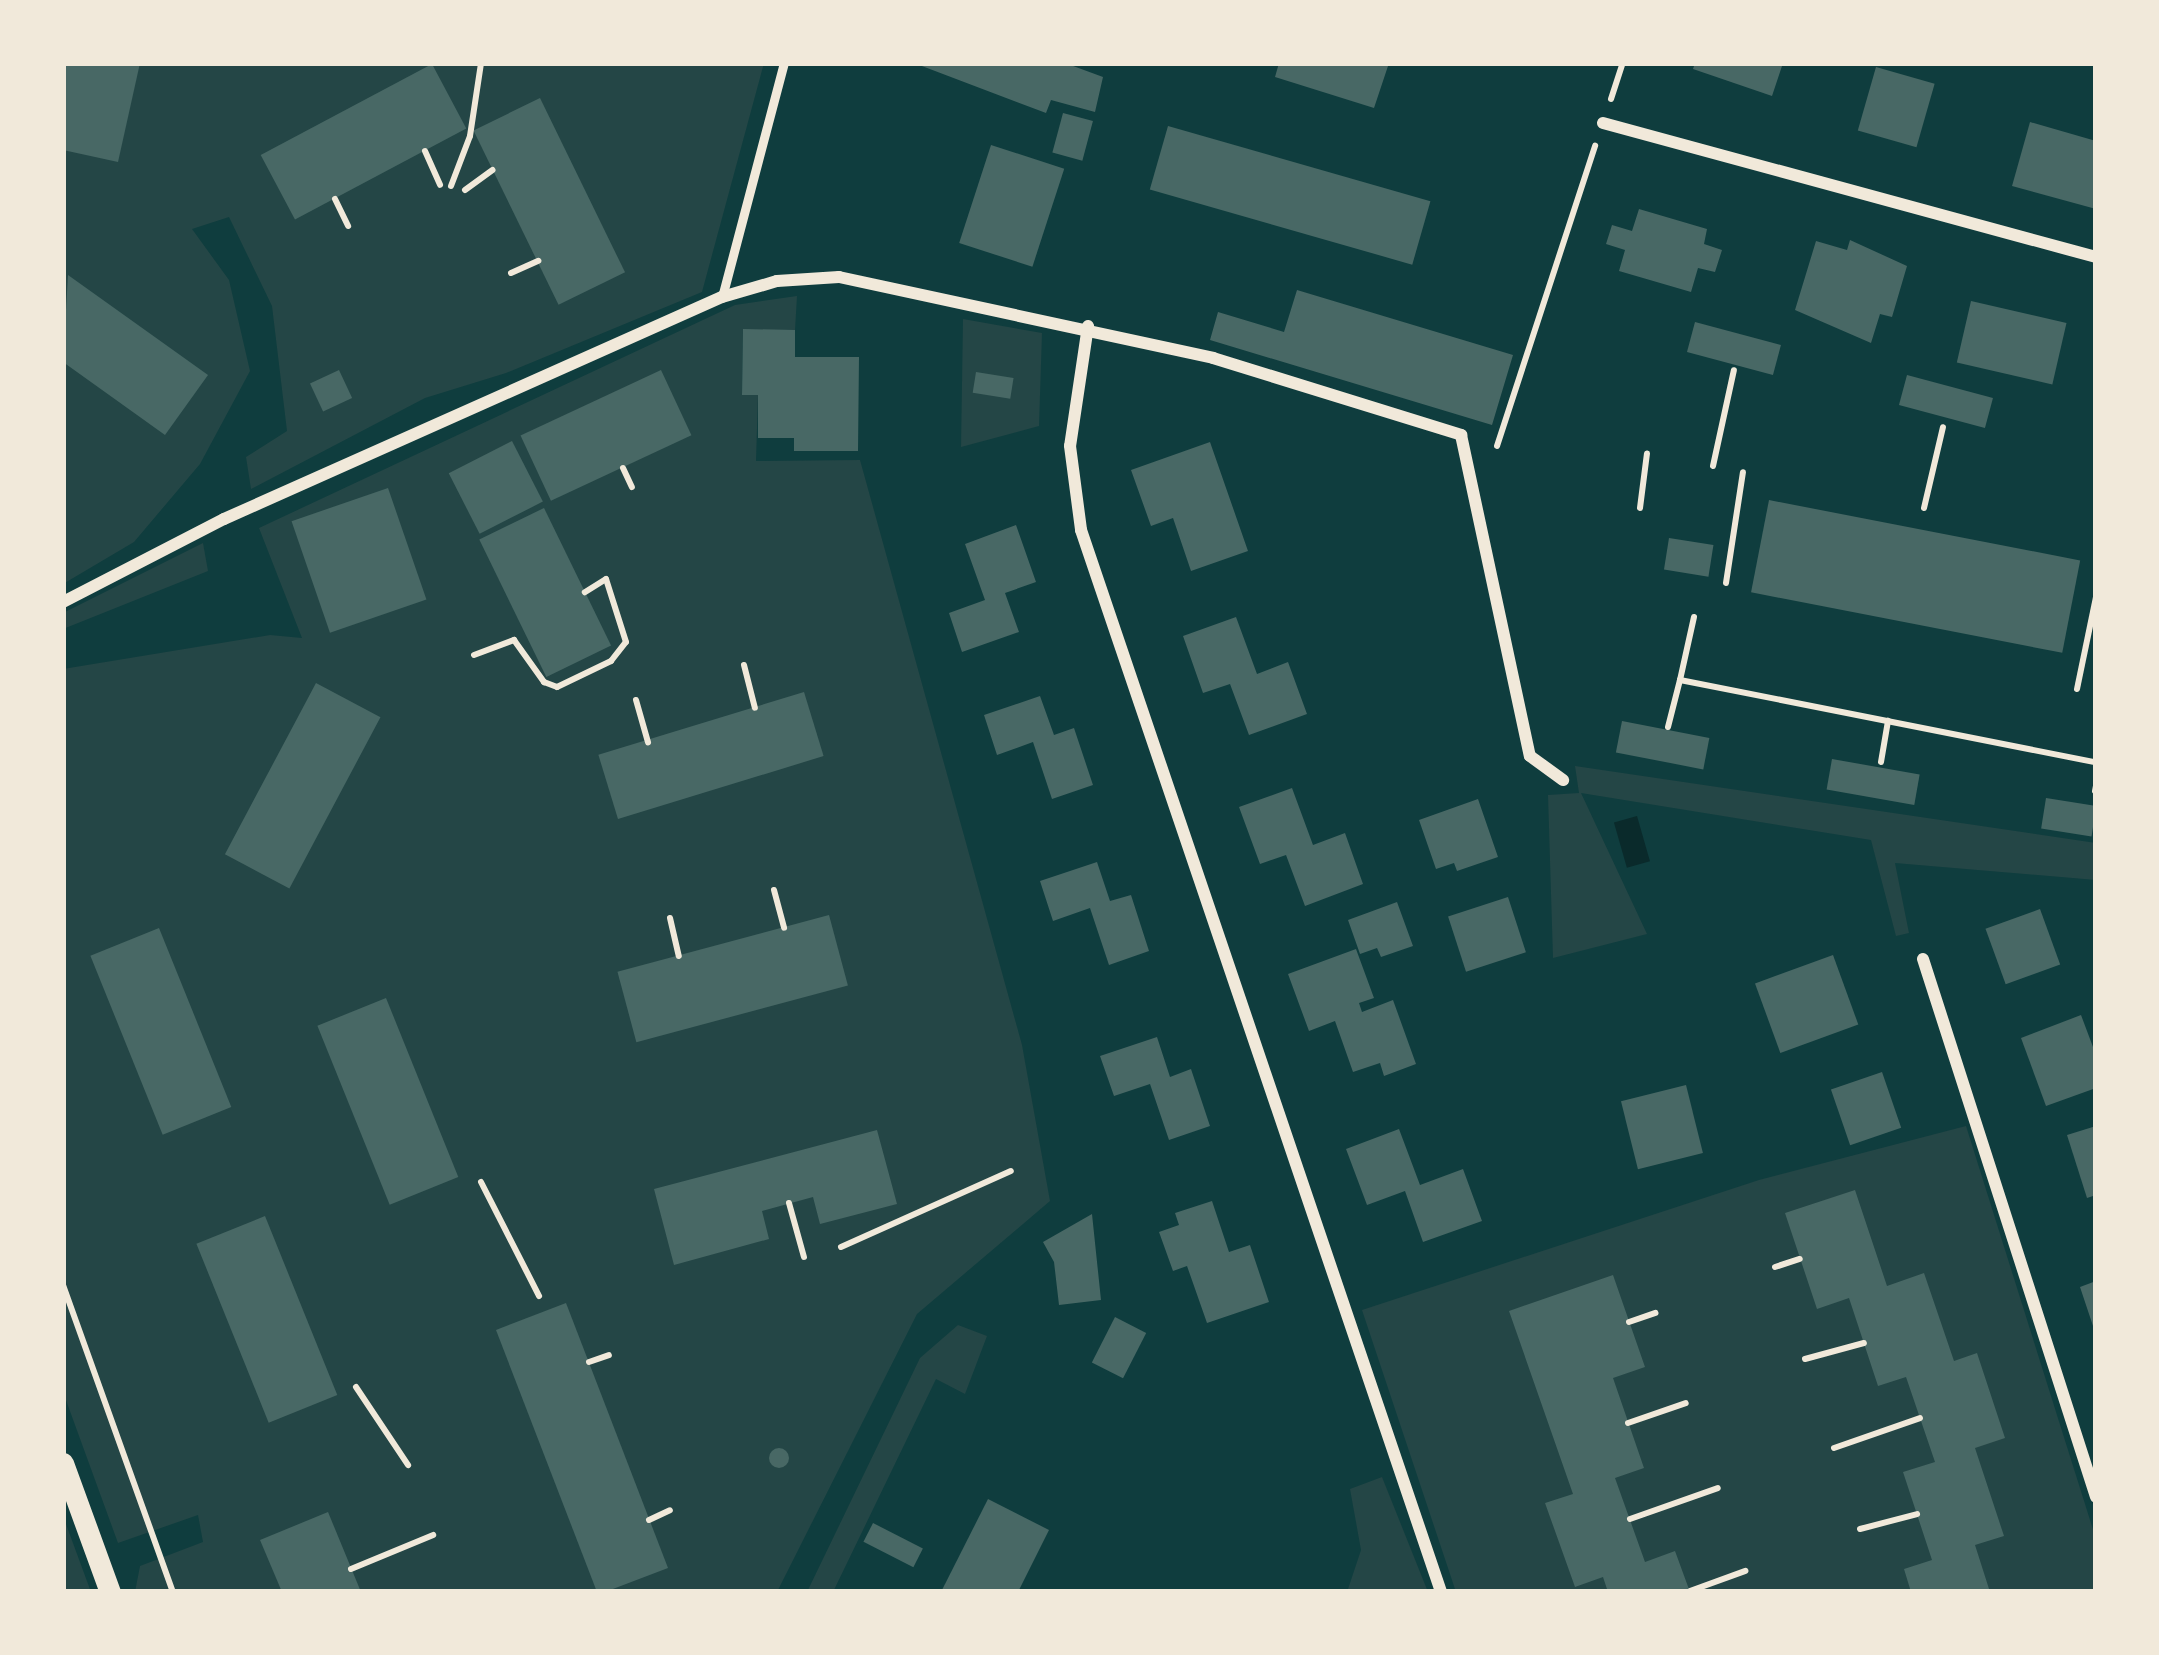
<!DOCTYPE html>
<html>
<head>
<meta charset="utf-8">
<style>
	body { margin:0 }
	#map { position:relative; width:2159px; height:1655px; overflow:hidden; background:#0f3d3e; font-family:"Fira Sans",sans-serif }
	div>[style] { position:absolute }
	.green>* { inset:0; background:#244646 }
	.water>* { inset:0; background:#0a2a2b; transform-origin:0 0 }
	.building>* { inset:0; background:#486865; transform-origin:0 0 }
	.round { border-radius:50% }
	.path>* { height:6px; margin:-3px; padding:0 3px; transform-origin:3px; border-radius:3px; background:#f1e9da }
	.service>* { height:9px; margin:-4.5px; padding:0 4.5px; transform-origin:4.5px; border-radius:4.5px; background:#f1e9da }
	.minor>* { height:12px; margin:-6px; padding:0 6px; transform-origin:6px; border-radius:6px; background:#f1e9da }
	.tertiary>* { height:21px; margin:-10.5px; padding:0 10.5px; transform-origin:10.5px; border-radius:10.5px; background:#f1e9da }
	span { translate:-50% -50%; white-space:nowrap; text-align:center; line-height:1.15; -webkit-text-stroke:9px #f1e9da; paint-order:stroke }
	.frame { position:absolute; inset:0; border:66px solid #f1e9da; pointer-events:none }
</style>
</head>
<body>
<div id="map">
	<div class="green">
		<i style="clip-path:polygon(63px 63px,764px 63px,702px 292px,506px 373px,425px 398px,251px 489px,246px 457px,287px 431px,272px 306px,229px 217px,192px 229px,229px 280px,250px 371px,200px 464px,134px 542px,63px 584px)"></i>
		<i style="clip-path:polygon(797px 296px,795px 330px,743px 330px,742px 394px,758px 395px,756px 461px,860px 460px,1022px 1045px,1050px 1201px,917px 1314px,777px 1592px,135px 1592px,140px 1566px,203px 1542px,198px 1515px,118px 1543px,63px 1392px,63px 669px,270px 635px,302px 638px,259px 528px,735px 305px)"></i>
		<i style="clip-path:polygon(963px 319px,1042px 333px,1039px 426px,961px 447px)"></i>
		<i style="clip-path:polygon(203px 543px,208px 571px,63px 629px,63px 613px)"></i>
		<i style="clip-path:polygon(1575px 766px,2096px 843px,2096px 880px,1895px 863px,1909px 933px,1896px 936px,1871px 840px,1581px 793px,1647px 934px,1553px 958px,1548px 795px,1579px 793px)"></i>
		<i style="clip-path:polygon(1966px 1126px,2096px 1539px,2096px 1592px,1456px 1592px,1362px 1310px,1759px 1180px)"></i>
		<i style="clip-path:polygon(958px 1325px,987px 1336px,965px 1394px,936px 1379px,833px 1592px,807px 1592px,920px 1358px)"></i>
		<i style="clip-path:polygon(1382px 1477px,1428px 1592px,1347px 1592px,1361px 1550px,1350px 1489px)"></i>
		<i style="clip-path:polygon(63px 1516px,91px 1592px,63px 1592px)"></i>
	</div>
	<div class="water">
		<i style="left:1637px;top:816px;width:47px;height:24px;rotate:74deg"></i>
	</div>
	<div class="building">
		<i style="clip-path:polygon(63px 63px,140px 63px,118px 162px,63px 150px)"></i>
		<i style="clip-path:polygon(914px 63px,1065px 63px,1103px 77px,1095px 112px,1051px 100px,1046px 113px)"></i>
		<i style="clip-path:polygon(1279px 63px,1389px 63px,1374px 108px,1275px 77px)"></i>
		<i style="clip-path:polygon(1695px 63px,1783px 63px,1772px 96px,1693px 69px)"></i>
		<i style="left:432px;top:64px;width:73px;height:194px;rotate:62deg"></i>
		<i style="left:1876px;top:67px;width:61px;height:66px;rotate:16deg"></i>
		<i style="left:540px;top:98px;width:194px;height:74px;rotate:64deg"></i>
		<i style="left:1063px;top:113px;width:31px;height:41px;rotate:15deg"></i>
		<i style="clip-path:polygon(2030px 122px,2096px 141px,2096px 209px,2012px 186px)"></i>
		<i style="left:1168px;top:126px;width:273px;height:66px;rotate:16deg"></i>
		<i style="left:991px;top:145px;width:77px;height:103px;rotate:18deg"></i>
		<i style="clip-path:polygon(1639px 209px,1707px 229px,1704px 244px,1722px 250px,1715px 272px,1698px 268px,1691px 292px,1619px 271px,1625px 250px,1606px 244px,1612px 225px,1632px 231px)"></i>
		<i style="clip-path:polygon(1850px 240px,1907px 266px,1892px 317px,1880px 314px,1871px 343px,1795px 310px,1816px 241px,1847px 250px)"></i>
		<i style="clip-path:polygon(68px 275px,208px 375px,165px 435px,63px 362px)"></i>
		<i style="clip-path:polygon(1297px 290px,1513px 355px,1492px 425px,1210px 340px,1218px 312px,1284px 332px)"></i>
		<i style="left:1971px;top:301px;width:98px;height:63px;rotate:13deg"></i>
		<i style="left:1695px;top:322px;width:89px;height:31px;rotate:15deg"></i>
		<i style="clip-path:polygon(743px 329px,795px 330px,795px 357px,859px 357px,858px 451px,794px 451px,794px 438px,758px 438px,758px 395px,742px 395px)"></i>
		<i style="left:339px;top:370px;width:31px;height:32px;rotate:65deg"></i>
		<i style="left:661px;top:370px;width:72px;height:155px;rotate:65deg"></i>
		<i style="left:976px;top:372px;width:38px;height:21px;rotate:9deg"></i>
		<i style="left:1907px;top:375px;width:89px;height:31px;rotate:15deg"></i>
		<i style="left:512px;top:441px;width:68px;height:71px;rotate:63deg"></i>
		<i style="clip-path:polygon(1210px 442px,1248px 551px,1191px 571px,1173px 518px,1151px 526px,1131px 470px)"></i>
		<i style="left:388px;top:488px;width:118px;height:102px;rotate:71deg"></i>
		<i style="left:1769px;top:500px;width:317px;height:94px;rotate:11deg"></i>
		<i style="left:544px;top:508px;width:153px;height:72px;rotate:64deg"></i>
		<i style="clip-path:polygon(1016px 525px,1036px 582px,1005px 593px,1019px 632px,962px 652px,949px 613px,985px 600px,965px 544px)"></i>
		<i style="left:1669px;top:538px;width:45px;height:32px;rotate:9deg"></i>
		<i style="clip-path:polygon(1236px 617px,1257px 674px,1288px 662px,1307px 714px,1249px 735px,1230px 684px,1203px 693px,1183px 636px)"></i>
		<i style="left:316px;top:683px;width:73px;height:194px;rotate:28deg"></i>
		<i style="left:804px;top:692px;width:67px;height:215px;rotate:73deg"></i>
		<i style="clip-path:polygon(1040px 696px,1054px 735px,1074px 728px,1093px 785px,1052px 799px,1033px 742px,997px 755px,984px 715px)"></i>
		<i style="left:1622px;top:721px;width:89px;height:32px;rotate:11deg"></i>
		<i style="left:1832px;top:759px;width:89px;height:31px;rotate:10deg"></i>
		<i style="clip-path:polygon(1292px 788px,1313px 845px,1345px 833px,1363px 884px,1305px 906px,1286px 855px,1260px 864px,1239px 807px)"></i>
		<i style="left:2046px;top:798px;width:51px;height:31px;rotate:9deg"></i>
		<i style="clip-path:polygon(1478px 799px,1498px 857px,1457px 871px,1454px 863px,1436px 869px,1419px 820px)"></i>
		<i style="clip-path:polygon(1097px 862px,1110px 901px,1131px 895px,1149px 951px,1109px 965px,1090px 908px,1053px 921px,1040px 881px)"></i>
		<i style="left:1508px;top:897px;width:58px;height:63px;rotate:72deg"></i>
		<i style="clip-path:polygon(1397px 902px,1413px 946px,1381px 957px,1377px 948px,1360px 954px,1348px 920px)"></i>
		<i style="left:2040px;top:909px;width:59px;height:58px;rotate:70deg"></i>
		<i style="left:829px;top:915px;width:73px;height:219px;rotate:75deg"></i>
		<i style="left:159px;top:928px;width:193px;height:74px;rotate:68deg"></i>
		<i style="clip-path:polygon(1356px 949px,1374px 998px,1359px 1003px,1362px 1012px,1393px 1000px,1416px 1064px,1384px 1076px,1380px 1063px,1353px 1072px,1335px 1021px,1309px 1031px,1288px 974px)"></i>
		<i style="left:1833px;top:955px;width:74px;height:83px;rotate:70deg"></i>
		<i style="left:386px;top:998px;width:193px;height:74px;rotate:68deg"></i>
		<i style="clip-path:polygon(2081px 1015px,2096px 1055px,2096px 1088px,2046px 1106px,2021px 1038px)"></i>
		<i style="clip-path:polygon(1157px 1037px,1170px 1077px,1191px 1069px,1210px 1126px,1169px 1140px,1150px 1084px,1114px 1096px,1100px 1056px)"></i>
		<i style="left:1882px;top:1072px;width:59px;height:54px;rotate:71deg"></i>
		<i style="left:1686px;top:1085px;width:70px;height:67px;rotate:76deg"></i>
		<i style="clip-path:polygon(2096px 1126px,2096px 1195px,2087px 1198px,2067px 1135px)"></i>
		<i style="clip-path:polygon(1399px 1129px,1420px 1185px,1463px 1169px,1482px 1221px,1423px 1242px,1405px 1191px,1367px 1205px,1346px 1149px)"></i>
		<i style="clip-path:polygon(877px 1130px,897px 1204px,820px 1224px,813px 1197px,762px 1211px,769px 1239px,674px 1265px,654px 1189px)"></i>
		<i style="clip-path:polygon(1855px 1190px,1887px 1286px,1924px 1273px,1954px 1361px,1977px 1353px,2005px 1438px,1975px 1448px,2004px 1536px,1975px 1545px,1990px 1592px,1911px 1592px,1904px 1569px,1932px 1560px,1903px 1472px,1935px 1462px,1906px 1377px,1878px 1386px,1849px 1298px,1817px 1309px,1785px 1213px)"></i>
		<i style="clip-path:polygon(1212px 1201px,1229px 1252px,1250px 1245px,1269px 1302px,1207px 1323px,1187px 1266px,1173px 1271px,1159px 1232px,1179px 1225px,1175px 1213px)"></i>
		<i style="clip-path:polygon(1092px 1214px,1101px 1300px,1059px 1305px,1054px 1262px,1043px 1242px)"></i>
		<i style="left:265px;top:1216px;width:193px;height:74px;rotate:68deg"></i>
		<i style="clip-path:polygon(1613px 1275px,1645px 1367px,1613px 1378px,1644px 1468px,1615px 1478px,1645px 1562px,1675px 1551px,1690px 1592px,1608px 1592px,1603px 1577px,1575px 1587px,1545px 1503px,1573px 1494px,1509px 1311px)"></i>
		<i style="clip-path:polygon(2096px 1281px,2096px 1332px,2095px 1332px,2080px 1287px)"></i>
		<i style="clip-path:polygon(566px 1303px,668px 1568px,605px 1592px,597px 1592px,496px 1330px)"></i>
		<i style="left:1115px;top:1317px;width:35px;height:51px;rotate:27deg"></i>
		<i class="round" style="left:769px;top:1448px;width:20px;height:20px"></i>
		<i style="clip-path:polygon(988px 1499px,1049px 1530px,1018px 1592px,941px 1592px)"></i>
		<i style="clip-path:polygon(328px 1512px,361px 1592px,282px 1592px,260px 1540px)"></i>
		<i style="left:873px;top:1523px;width:56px;height:21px;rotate:27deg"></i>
	</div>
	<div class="path">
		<i style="left:1611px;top:99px;width:38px;rotate:-72deg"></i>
		<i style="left:425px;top:151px;width:37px;rotate:66deg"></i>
		<i style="left:451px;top:186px;width:53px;rotate:-69.2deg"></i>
		<i style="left:470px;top:136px;width:74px;rotate:-81.4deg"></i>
		<i style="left:465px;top:190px;width:34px;rotate:-36deg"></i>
		<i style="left:335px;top:199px;width:30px;rotate:64deg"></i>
		<i style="left:511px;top:273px;width:30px;rotate:-24deg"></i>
		<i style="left:1497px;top:446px;width:316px;rotate:-71.9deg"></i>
		<i style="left:1713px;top:466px;width:98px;rotate:-77.7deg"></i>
		<i style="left:623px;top:468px;width:21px;rotate:65deg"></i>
		<i style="left:1640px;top:508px;width:55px;rotate:-82.7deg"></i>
		<i style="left:1924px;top:508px;width:83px;rotate:-76.8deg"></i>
		<i style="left:1726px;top:583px;width:112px;rotate:-81.3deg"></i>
		<i style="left:1694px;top:617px;width:65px;rotate:102.5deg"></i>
		<i style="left:1680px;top:680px;width:424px;rotate:11.2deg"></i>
		<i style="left:474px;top:655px;width:43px;rotate:-20.6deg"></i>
		<i style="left:514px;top:640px;width:52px;rotate:54.5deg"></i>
		<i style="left:544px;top:682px;width:14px;rotate:21deg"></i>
		<i style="left:557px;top:687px;width:60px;rotate:-25.7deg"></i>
		<i style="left:611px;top:661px;width:24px;rotate:-52deg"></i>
		<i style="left:626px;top:642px;width:66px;rotate:-107.6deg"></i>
		<i style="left:606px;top:579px;width:25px;rotate:148deg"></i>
		<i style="left:744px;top:665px;width:44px;rotate:75.7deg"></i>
		<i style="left:2077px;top:689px;width:94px;rotate:-78.3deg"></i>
		<i style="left:636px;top:700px;width:44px;rotate:74.1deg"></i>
		<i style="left:1668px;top:727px;width:49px;rotate:-75.7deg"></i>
		<i style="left:1881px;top:762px;width:42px;rotate:-80.3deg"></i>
		<i style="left:2095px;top:791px;width:5px;rotate:-79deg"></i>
		<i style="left:774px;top:890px;width:39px;rotate:75deg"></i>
		<i style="left:670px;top:918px;width:39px;rotate:77deg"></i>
		<i style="left:481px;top:1182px;width:128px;rotate:63deg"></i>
		<i style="left:789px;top:1203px;width:56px;rotate:74.5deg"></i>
		<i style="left:841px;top:1247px;width:186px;rotate:-24.1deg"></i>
		<i style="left:1775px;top:1267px;width:26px;rotate:-18deg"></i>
		<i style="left:63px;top:1285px;width:326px;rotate:70.3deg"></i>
		<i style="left:1629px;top:1322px;width:28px;rotate:-19deg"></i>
		<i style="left:1805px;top:1359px;width:61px;rotate:-15.2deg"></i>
		<i style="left:589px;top:1362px;width:21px;rotate:-19deg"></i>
		<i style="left:356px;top:1387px;width:94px;rotate:56.3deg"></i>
		<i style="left:1628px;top:1423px;width:61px;rotate:-19deg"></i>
		<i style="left:1834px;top:1448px;width:91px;rotate:-19.2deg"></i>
		<i style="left:1630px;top:1519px;width:93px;rotate:-19.4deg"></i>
		<i style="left:649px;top:1520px;width:23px;rotate:-25deg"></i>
		<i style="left:1860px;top:1529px;width:59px;rotate:-14.7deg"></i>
		<i style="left:351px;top:1569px;width:89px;rotate:-22.5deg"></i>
		<i style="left:1690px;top:1591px;width:59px;rotate:-20deg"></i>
	</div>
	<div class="service">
		<i style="left:722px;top:297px;width:242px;rotate:-75.2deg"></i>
	</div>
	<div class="minor">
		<i style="left:1603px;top:123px;width:511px;rotate:15.21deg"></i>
		<i style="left:1088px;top:326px;width:121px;rotate:98.5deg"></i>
		<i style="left:1070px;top:446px;width:85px;rotate:82.5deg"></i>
		<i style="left:1081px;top:530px;width:1121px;rotate:71.27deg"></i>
		<i style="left:63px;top:602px;width:181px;rotate:-27.3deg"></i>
		<i style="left:224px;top:519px;width:545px;rotate:-24.03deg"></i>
		<i style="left:722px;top:297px;width:57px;rotate:-16.2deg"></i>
		<i style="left:777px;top:281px;width:62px;rotate:-3.7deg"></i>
		<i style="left:839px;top:277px;width:383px;rotate:12.2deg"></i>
		<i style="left:1213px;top:358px;width:260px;rotate:17.2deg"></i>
		<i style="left:1461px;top:435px;width:328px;rotate:77.9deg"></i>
		<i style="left:1530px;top:756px;width:41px;rotate:36deg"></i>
		<i style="left:1923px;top:959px;width:565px;rotate:72.17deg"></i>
	</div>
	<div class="tertiary">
		<i style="left:63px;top:1463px;width:137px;rotate:70deg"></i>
	</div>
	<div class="frame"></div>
</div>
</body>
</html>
